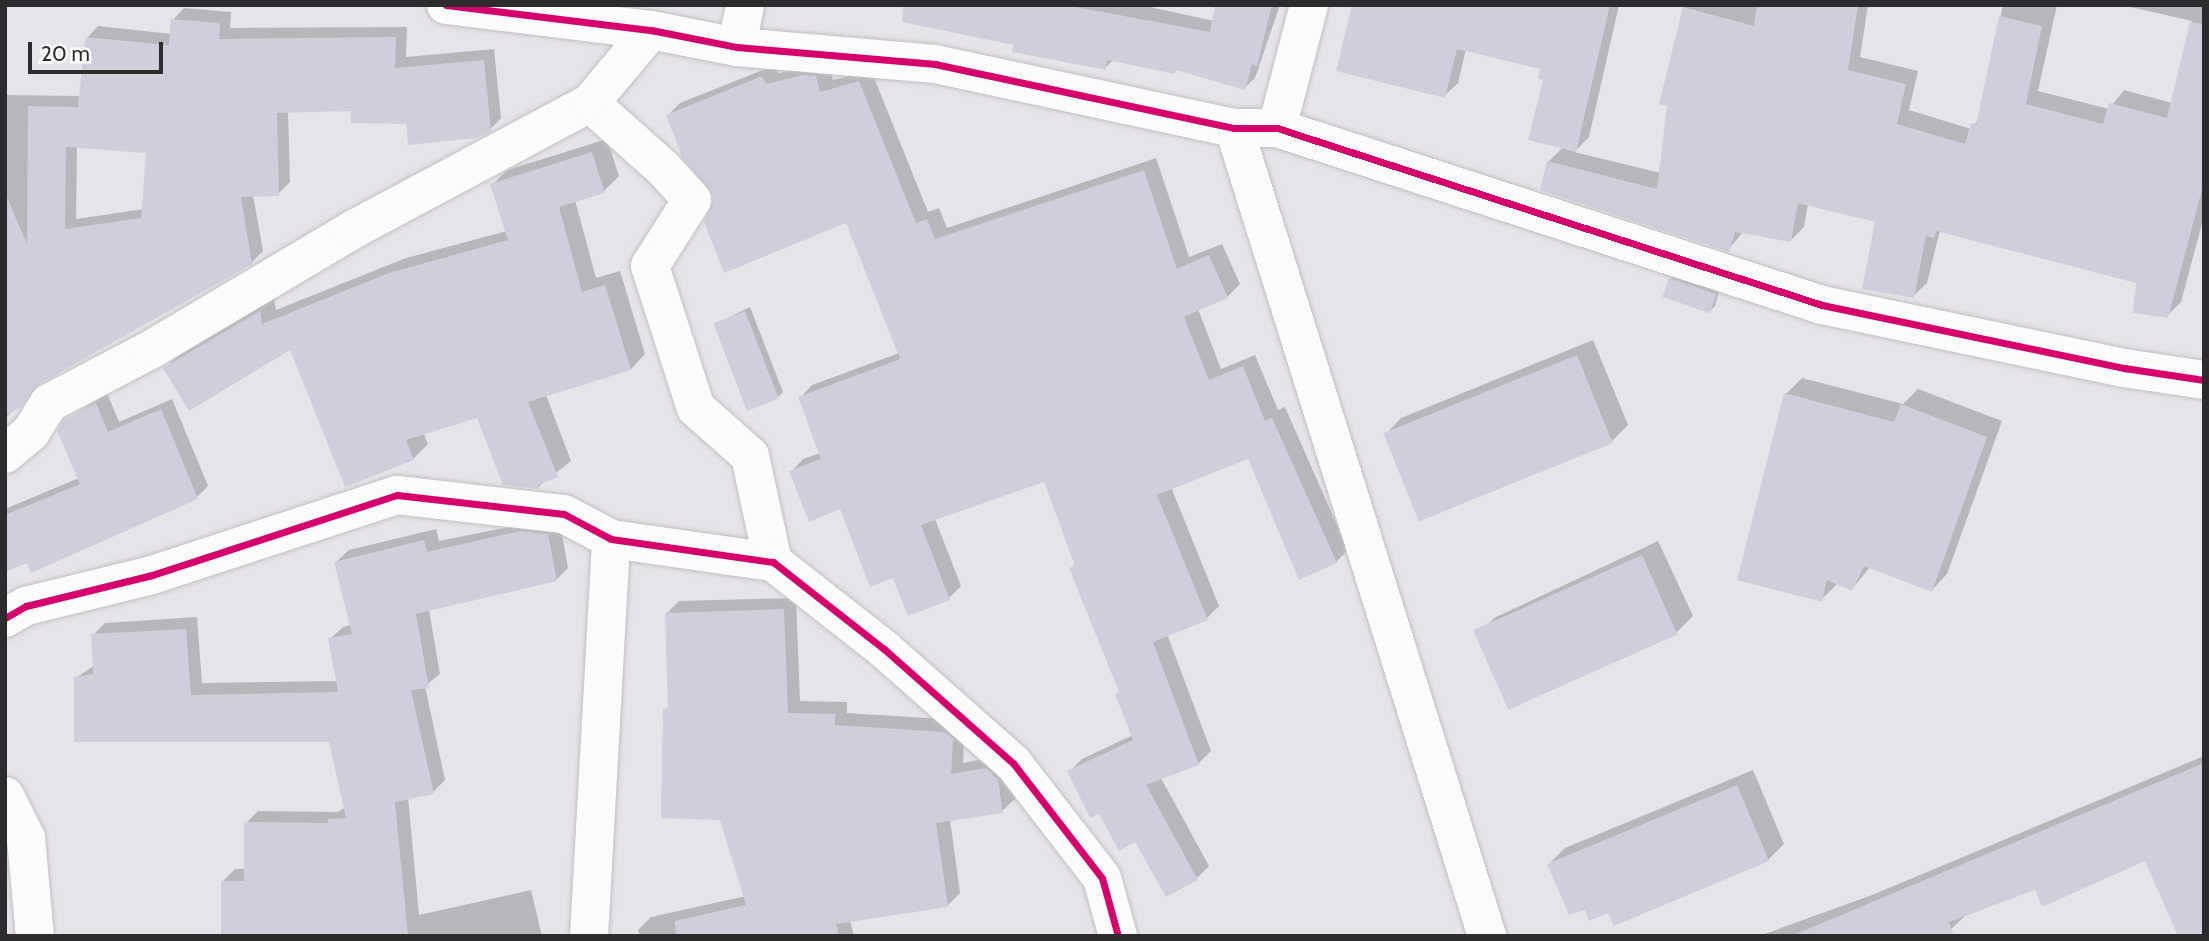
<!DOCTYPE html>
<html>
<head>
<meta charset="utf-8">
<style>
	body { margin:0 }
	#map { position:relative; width:2209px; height:941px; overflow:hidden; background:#e7e4e9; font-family:Cabin,sans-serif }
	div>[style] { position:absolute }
	.shadow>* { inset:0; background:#0003 }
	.building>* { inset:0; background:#cfcfdc; transform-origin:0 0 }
	.roads { filter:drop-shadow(0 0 2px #c3c0c4) drop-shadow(0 0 2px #c3c0c4) }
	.street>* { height:38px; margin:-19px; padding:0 19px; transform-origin:19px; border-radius:19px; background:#fbfbfc }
	.cycleway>* { height:7px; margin:-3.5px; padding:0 3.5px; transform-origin:3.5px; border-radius:3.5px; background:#d6006c }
	span { translate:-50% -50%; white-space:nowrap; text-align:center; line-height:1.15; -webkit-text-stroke:5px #fff; paint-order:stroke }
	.frame { position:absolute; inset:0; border:7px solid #2d2b2e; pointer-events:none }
	.scale { position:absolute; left:28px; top:42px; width:135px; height:32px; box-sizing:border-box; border:4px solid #2d2b2e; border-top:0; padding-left:9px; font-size:21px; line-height:24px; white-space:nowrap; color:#2d2b2e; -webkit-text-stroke:5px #fff; paint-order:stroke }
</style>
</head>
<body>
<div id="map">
	<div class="shadow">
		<i style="clip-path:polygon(956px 5px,1141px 5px,1214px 21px,1217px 5px,1280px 5px,1255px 78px,1244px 88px,1178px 69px,1175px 72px,1114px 59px,1105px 68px,1015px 43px)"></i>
		<i style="clip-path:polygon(1354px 5px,1619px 5px,1589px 137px,1574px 152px,1661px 173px,1669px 105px,1661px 103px,1686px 5px,1868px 5px,1860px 57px,1918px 71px,1909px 110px,1971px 129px,1980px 117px,2003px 5px,2057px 5px,2038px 91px,2109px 109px,2124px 90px,2172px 103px,2192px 21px,2122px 5px,2204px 5px,2204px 216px,2181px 302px,2167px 316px,2138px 282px,1940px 230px,1927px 283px,1913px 296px,1877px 221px,1808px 204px,1804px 227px,1790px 241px,1743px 232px,1728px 250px,1548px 162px,1563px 147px,1542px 68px,1466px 49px,1458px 83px,1444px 96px)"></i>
		<i style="clip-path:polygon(evenodd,184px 8px,231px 12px,230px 28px,407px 27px,406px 57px,494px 49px,501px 118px,490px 130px,408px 122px,352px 109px,288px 111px,290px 182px,278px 194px,253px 195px,263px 251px,251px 263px,43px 379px,5px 419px,5px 95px,81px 96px,87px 38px,98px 26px,172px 34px,173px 20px,184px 8px,77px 146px,148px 152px,144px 209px,76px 219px,77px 146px)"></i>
		<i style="clip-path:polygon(828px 64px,833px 80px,871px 70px,928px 212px,939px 208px,947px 228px,1156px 158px,1189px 257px,1222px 244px,1240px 284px,1227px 297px,1198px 309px,1221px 369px,1255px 355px,1278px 410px,1285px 407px,1348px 550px,1336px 562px,1248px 457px,1171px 487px,1219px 606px,1207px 618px,1167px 634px,1211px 751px,1198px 764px,1161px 778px,1209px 866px,1197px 878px,1099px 812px,1069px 772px,1082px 759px,1133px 735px,1120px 691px,1071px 568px,1076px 564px,1045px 479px,935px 519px,961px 586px,949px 598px,894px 575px,841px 507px,791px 472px,803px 459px,820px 453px,800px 398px,812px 385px,899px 353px,847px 221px,716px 197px,668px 115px,680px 103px,775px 65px,778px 73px)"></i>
		<i style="clip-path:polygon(607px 139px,619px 176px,604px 191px,575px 200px,596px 278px,620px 271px,645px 354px,631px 369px,546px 395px,571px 461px,538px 487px,478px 415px,423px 432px,428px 444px,413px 459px,291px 347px,165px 368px,180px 354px,274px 298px,276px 310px,406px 258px,507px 231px,492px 185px,507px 170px)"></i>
		<i style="clip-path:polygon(1676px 274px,1720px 288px,1715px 306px,1710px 311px,1670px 279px)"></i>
		<i style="clip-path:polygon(750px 307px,783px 392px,778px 397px,715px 324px)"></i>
		<i style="clip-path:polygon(1593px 340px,1628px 425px,1612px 441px,1386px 434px,1401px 418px)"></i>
		<i style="clip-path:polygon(1802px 378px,1903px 404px,1918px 389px,2002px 421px,1947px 574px,1932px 590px,1871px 566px,1852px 589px,1838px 583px,1821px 600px,1786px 394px)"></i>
		<i style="clip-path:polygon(107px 393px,119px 422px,172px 399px,208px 486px,197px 497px,5px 570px,5px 509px,79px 478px,66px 421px)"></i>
		<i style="clip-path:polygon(534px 522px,560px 523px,568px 568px,556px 580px,429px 610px,440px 674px,425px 686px,445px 780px,433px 792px,408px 797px,419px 915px,531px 890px,542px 936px,223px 936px,223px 881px,235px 869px,246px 869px,246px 823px,258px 811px,338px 812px,346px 807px,331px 740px,76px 678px,95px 665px,93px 635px,105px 623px,197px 617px,202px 683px,337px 681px,330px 639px,343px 627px,351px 625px,336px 562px,349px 550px,436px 529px,439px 541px)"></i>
		<i style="clip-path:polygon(1658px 541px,1693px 616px,1677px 632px,1478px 634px,1494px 618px)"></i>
		<i style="clip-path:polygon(796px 598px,800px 701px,847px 702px,847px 713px,958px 720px,965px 726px,963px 763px,999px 756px,1011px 767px,1015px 799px,1002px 811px,950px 819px,960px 893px,947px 906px,850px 920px,854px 936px,640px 936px,638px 930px,651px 917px,746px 896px,721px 818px,665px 710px,670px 705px,666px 614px,679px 601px)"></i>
		<i style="clip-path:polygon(2204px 756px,2204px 936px,2146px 859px,2036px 888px,1965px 916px,1951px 929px,1936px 936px,1759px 936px,1872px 895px)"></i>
		<i style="clip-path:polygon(1753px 770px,1784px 844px,1768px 860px,1586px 907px,1549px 864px,1565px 848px)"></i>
	</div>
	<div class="building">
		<i style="clip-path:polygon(903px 5px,1065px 5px,1210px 32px,1215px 5px,1272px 5px,1257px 66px,1252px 64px,1245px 90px,1176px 70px,1175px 74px,1107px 60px,1106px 70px,1012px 52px,1013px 45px,902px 22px)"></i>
		<i style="clip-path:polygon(1352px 5px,1610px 5px,1576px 152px,1528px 140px,1543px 80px,1538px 79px,1540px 69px,1457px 49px,1445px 98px,1336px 71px)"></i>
		<i style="clip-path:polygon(1757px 5px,1858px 5px,1848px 70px,1906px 84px,1897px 124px,1965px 144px,1971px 123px,1976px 125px,1999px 16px,2042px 26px,2026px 104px,2103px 124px,2109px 103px,2167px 118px,2190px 22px,2204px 24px,2204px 182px,2168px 318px,2133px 313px,2136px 283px,1936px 231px,1934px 238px,1926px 236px,1914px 298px,1862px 289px,1875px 222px,1798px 203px,1791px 242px,1735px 232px,1729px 252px,1540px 190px,1547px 161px,1657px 189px,1667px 106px,1659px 104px,1683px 7px,1754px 26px)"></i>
		<i style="clip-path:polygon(evenodd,171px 19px,220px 23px,219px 39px,396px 37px,395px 68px,484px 60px,491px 131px,477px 138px,408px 145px,406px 124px,351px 123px,351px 111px,277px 113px,279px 196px,241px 197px,252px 264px,39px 384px,21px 407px,5px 416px,5px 193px,27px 244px,28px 106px,78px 107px,85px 37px,169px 45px,171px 19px,66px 147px,146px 153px,141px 218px,65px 229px,66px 147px)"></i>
		<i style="clip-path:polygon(803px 75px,816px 76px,820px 92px,859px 81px,916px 223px,927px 219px,935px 239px,1144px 170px,1177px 269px,1209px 255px,1228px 298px,1184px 317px,1209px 380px,1243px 366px,1265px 421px,1272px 418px,1337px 563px,1299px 580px,1248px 459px,1157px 495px,1208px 620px,1153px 642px,1199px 765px,1146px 785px,1198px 880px,1166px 897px,1135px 842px,1119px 851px,1099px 814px,1090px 818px,1067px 771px,1133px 740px,1115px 694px,1119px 692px,1069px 568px,1075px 566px,1044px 482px,921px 525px,950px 600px,908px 616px,893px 578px,870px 587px,840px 509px,809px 522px,789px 471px,821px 459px,798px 397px,900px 359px,846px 223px,724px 273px,704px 222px,714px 197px,682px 157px,666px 115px,762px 76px,766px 84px)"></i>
		<i style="clip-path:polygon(592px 152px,605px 193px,559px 207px,582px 292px,605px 285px,631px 370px,528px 402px,558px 477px,538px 485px,539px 489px,503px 485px,477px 418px,406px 440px,414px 460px,345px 487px,290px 350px,189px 411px,163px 368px,260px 311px,262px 324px,389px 273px,508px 240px,490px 184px)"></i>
		<i style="left:1669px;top:278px;width:50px;height:20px;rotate:19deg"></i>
		<i style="left:745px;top:311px;width:94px;height:34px;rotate:69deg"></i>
		<i style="left:1577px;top:355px;width:95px;height:209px;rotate:68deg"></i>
		<i style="clip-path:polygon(1784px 393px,1894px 422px,1901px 404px,1987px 437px,1932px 592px,1864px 566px,1852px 591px,1827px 580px,1822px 602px,1737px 580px)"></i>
		<i style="clip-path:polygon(96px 403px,108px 432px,161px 409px,198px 499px,31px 573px,27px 563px,5px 572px,5px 515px,80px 484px,57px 431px,64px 420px)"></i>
		<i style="clip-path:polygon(520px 531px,548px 534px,557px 581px,416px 614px,429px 688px,411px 690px,434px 794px,395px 802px,408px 936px,221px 936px,221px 881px,244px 881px,244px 822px,328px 823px,328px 819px,346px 818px,329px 742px,74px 742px,74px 677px,93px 674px,91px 634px,186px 629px,191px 695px,338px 692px,328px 638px,352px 634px,334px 562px,424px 540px,427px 552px)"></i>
		<i style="left:1642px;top:555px;width:87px;height:185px;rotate:66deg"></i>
		<i style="clip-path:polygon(784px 609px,788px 713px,835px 714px,835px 725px,945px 732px,953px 739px,951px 774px,986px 768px,998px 780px,1003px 813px,936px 823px,948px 907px,836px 924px,839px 936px,676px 936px,675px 921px,746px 905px,720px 820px,661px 818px,663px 709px,668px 709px,665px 613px)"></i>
		<i style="clip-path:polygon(2204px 763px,2204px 936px,2178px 936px,2145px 861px,2042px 907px,2035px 890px,1949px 922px,1954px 936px,1791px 936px)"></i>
		<i style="clip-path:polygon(1737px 785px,1769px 861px,1614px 926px,1608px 913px,1589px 921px,1585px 910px,1569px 915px,1547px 864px)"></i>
	</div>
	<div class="roads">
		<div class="street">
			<i style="left:446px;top:5px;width:207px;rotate:7deg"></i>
			<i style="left:651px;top:30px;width:88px;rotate:11.2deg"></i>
			<i style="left:737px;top:47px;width:199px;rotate:4.9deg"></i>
			<i style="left:935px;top:64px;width:306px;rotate:12.1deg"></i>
			<i style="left:1234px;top:128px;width:43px"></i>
			<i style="left:1277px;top:128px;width:573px;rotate:17.99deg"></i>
			<i style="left:1822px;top:305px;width:309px;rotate:11.8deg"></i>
			<i style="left:2124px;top:368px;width:81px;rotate:8.5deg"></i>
			<i style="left:737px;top:47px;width:43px;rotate:-79.2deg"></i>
			<i style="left:590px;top:103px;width:98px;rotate:41.7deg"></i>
			<i style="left:663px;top:168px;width:43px;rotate:47.8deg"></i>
			<i style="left:692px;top:200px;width:78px;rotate:122.5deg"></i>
			<i style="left:650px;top:266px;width:149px;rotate:72.1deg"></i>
			<i style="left:696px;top:408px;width:72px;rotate:41.6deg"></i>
			<i style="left:750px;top:456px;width:108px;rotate:77.8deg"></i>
			<i style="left:1234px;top:128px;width:847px;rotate:72.61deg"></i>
			<i style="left:1277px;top:128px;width:127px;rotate:-75.4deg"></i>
			<i style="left:5px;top:454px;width:34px;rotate:-40deg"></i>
			<i style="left:31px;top:432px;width:34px;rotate:-58deg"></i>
			<i style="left:49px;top:403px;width:116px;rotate:-27.7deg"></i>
			<i style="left:152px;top:349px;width:235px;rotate:-30.7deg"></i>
			<i style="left:354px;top:229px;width:268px;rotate:-28.1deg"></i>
			<i style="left:590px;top:103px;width:95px;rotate:-50.1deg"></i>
			<i style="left:5px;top:618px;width:24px;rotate:-30deg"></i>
			<i style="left:26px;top:606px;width:130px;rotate:-13.8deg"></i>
			<i style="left:152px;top:575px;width:258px;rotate:-18.1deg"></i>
			<i style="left:397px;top:495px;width:168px;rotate:6.5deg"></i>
			<i style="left:564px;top:514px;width:53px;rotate:28deg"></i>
			<i style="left:611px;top:539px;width:164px;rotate:8.1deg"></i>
			<i style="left:773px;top:562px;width:141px;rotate:38.1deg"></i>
			<i style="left:884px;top:649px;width:172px;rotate:41.5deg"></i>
			<i style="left:1013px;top:763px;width:145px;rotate:52.3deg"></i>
			<i style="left:1102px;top:878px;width:60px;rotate:74.6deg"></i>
			<i style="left:5px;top:796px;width:47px;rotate:63.4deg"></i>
			<i style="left:26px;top:838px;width:98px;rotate:84.8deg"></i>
			<i style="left:589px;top:936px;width:398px;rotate:-86.8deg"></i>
		</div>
	</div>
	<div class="cycleway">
		<i style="left:446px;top:5px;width:207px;rotate:7deg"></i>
		<i style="left:651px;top:30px;width:88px;rotate:11.2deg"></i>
		<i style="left:737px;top:47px;width:199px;rotate:4.9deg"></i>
		<i style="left:935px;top:64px;width:306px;rotate:12.1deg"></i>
		<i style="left:1234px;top:128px;width:43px"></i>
		<i style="left:1277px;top:128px;width:573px;rotate:17.99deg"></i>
		<i style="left:1822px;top:305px;width:309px;rotate:11.8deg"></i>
		<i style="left:2124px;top:368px;width:81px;rotate:8.5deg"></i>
		<i style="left:5px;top:618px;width:24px;rotate:-30deg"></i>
		<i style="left:26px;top:606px;width:130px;rotate:-13.8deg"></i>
		<i style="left:152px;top:575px;width:258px;rotate:-18.1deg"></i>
		<i style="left:397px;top:495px;width:168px;rotate:6.5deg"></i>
		<i style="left:564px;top:514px;width:53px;rotate:28deg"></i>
		<i style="left:611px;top:539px;width:164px;rotate:8.1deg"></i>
		<i style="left:773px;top:562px;width:141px;rotate:38.1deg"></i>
		<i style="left:884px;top:649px;width:172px;rotate:41.5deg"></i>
		<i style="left:1013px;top:763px;width:145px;rotate:52.3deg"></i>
		<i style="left:1102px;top:878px;width:60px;rotate:74.6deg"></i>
	</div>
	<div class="frame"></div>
	<div class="scale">20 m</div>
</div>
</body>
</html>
